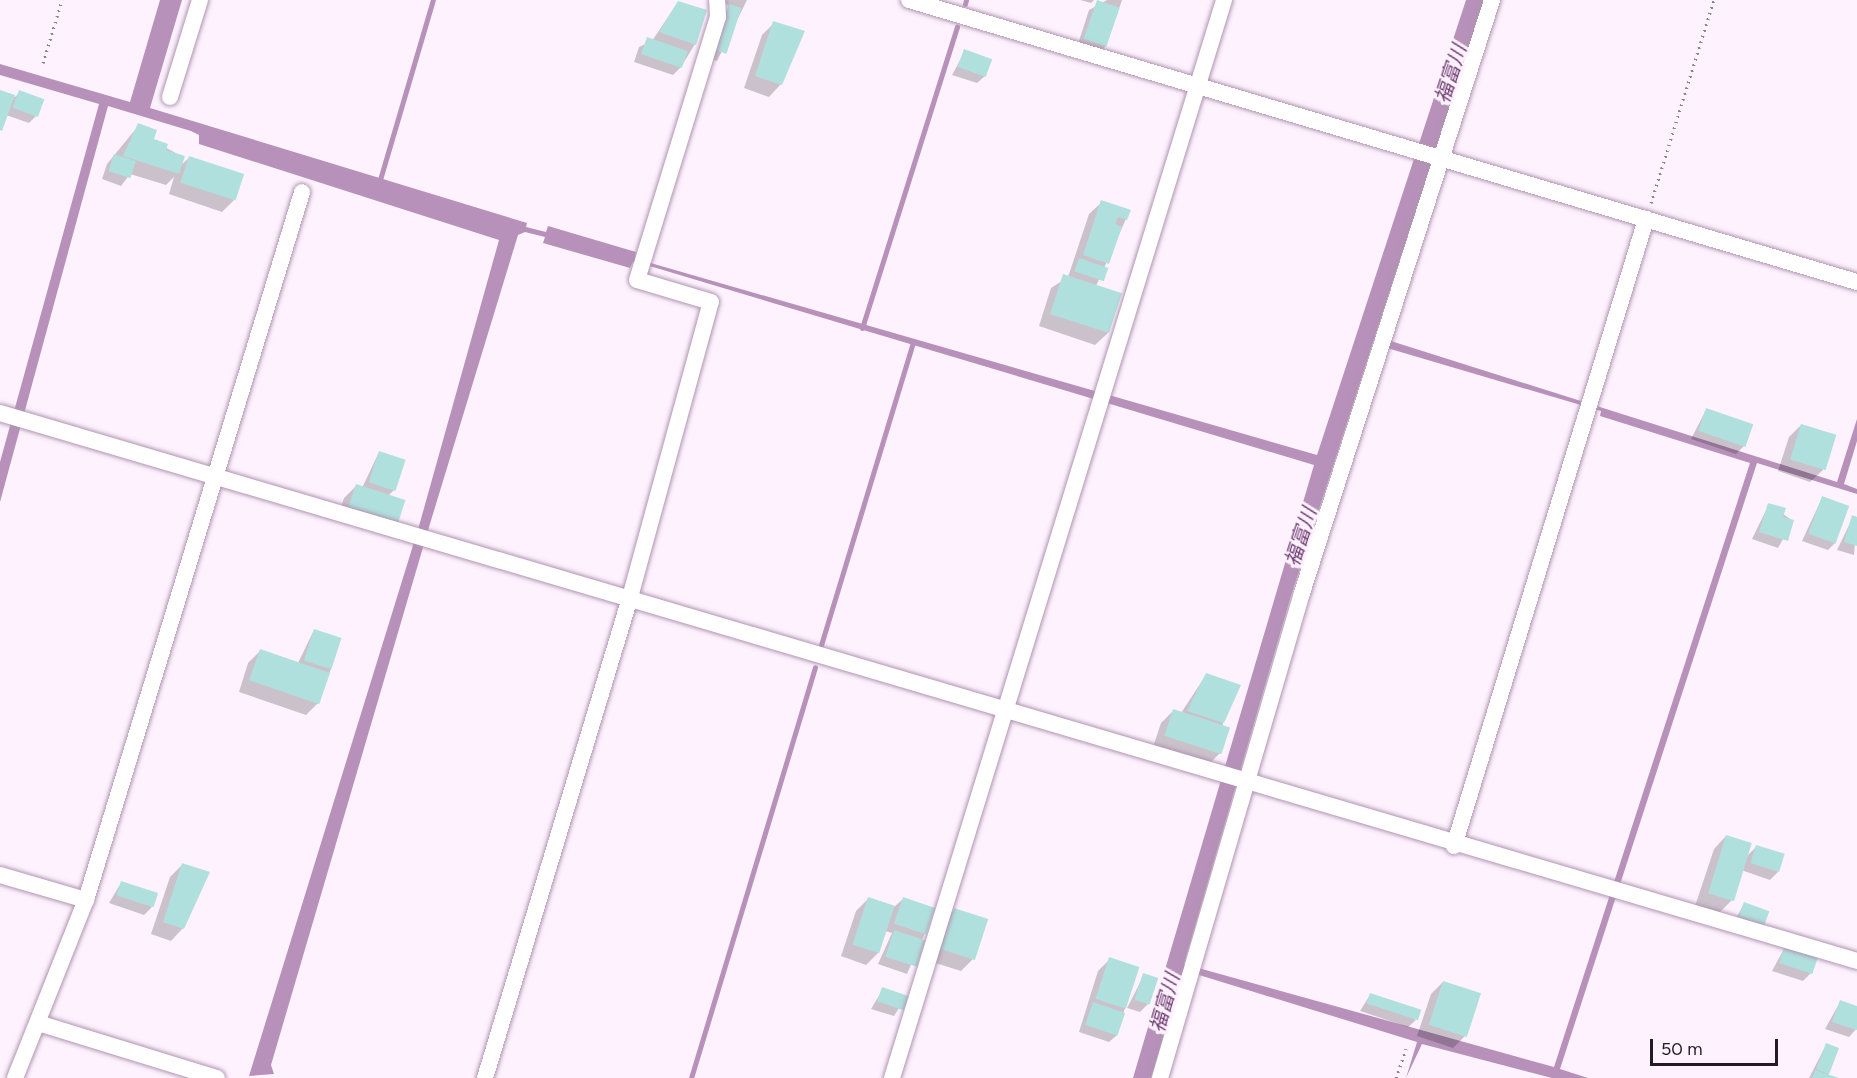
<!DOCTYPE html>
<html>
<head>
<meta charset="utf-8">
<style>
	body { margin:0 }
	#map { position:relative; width:1857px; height:1078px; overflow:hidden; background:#fef2fe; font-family:Figtree,"Noto Sans JP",sans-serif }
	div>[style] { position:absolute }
	.water>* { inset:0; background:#b791ba }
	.shadow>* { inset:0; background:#0003 }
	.stream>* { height:5px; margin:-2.5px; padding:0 2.5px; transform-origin:2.5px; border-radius:2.5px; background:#b791ba }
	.building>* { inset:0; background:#b0e0dd; transform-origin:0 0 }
	.path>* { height:3px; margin-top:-1.5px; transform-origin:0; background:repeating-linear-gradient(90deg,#8d828e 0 1.5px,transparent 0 6px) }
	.roads { filter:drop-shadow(0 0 2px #af94b0) drop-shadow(0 0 2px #af94b0) }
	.street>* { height:16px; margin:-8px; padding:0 8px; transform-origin:8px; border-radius:8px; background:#fff }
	span { translate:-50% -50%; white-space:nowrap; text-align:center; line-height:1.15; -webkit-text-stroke:6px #fef2fe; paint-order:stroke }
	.water-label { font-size:20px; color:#6c3b70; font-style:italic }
	.scale { position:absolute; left:1650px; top:1039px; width:128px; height:27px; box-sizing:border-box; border:3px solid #251b26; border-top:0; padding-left:8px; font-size:18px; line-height:21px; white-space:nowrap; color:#251b26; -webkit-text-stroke:4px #fef2fe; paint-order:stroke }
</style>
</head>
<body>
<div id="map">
	<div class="water">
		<i style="clip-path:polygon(evenodd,160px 0,182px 0,150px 108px,527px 223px,526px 227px,546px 232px,548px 226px,636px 252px,635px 258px,654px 264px,1317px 455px,1466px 0,1485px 0,1375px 336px,1837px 482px,1857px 419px,1857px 441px,1844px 484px,1857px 489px,1857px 494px,1757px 463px,1560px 1069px,1588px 1078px,1552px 1078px,1422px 1044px,1406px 1078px,1417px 1042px,1183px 970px,1151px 1078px,1133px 1078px,1314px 465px,653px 267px,633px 262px,630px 268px,543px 243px,545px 237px,525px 232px,518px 235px,429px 527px,271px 1065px,274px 1074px,249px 1076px,419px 526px,499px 240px,199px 144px,199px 135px,191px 131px,108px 106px,0 502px,0 462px,99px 104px,0 75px,0 64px,130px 102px,160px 0,1374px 339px,1388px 343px,1387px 348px,1601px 411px,1600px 416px,1750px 463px,1554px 1067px,1184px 964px,1291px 596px,1374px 339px)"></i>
	</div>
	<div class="shadow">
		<i style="clip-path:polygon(723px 0,747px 0,717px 61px,707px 58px,729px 7px)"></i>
		<i style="clip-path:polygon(1080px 0,1094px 0,1091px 3px)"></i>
		<i style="clip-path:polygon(1107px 0,1122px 0,1106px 46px,1098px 54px,1077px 47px,1089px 10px)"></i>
		<i style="clip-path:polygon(678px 2px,695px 44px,681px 67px,673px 75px,634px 62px,639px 47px,652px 41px)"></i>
		<i style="clip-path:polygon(774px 23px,781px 84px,769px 97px,744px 88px,762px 35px)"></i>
		<i style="clip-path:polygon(965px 51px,985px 76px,977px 83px,952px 75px)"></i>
		<i style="clip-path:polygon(0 91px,15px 97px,20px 92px,37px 115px,29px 123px,6px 115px,0 131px)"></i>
		<i style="clip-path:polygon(139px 125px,152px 140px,183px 157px,180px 166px,189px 158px,234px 200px,222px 212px,169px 194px,174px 177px,166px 185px,130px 174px,121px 186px,102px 179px,107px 164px)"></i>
		<i style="clip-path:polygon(1102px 202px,1126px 219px,1096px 286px,1108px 333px,1095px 345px,1039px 326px,1051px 288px,1068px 277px,1089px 214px)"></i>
		<i style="clip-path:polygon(1706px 410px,1744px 446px,1736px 454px,1691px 439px)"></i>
		<i style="clip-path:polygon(1801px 425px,1823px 470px,1810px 482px,1778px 471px,1789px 437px)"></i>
		<i style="clip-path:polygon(379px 452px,394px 490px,388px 496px,396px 523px,384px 535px,337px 519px,344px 498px,356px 486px,362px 488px)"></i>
		<i style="clip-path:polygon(1822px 498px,1836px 542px,1828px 550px,1802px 541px)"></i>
		<i style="clip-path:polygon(1769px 504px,1793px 521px,1778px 548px,1752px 539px)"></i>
		<i style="clip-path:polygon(1853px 517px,1857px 519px,1854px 555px,1837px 550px)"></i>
		<i style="clip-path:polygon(314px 630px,331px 669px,318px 703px,306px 715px,239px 692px,248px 663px,260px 651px,298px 663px)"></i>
		<i style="clip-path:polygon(1206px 675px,1223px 722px,1220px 753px,1208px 765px,1153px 747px,1161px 723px,1173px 711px,1181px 713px)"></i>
		<i style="clip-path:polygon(1726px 836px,1745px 858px,1757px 846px,1778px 872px,1770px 880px,1741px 870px,1731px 901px,1719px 913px,1695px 906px,1714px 849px)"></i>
		<i style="clip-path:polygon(182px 865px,183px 928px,171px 941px,151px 934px,170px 877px)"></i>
		<i style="clip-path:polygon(121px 883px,152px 907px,144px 915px,109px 903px)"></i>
		<i style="clip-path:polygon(868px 899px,894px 907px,903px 899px,925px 933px,907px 974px,878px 964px,892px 933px,885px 931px,878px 953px,866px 965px,841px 956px,856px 911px)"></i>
		<i style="clip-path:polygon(1744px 904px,1763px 925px,1732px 925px)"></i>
		<i style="clip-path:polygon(954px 910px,973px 959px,961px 971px,929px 961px,942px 922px)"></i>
		<i style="clip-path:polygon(1785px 947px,1811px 973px,1803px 981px,1772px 971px)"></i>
		<i style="clip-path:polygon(1110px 959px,1137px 968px,1117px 1035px,1109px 1042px,1079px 1032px,1098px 971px)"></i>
		<i style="clip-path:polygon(1144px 975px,1148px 1004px,1140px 1012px,1127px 1008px)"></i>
		<i style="clip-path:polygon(1443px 982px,1465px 1036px,1453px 1048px,1417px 1036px,1431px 994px)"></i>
		<i style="clip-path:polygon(883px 989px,906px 997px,894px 1016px,871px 1009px)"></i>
		<i style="clip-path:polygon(1370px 995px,1416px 1020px,1408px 1027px,1360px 1011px)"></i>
		<i style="clip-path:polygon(1840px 1002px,1857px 1007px,1857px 1028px,1849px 1037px,1825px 1029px)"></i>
		<i style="clip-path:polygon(1826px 1045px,1837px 1048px,1828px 1076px,1836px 1078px,1809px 1078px)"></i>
	</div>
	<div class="stream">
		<i style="left:965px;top:4px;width:4px;rotate:-76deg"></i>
		<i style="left:379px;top:183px;width:191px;rotate:-73.6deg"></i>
		<i style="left:862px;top:328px;width:316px;rotate:-72.5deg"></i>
		<i style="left:821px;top:645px;width:317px;rotate:-73.1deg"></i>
		<i style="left:691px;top:1078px;width:429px;rotate:-73.2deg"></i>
	</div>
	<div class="building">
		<i style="left:1097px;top:0;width:24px;height:41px;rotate:19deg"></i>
		<i style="clip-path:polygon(678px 1px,707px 10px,696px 45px,659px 32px)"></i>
		<i style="left:729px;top:4px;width:13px;height:48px;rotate:18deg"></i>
		<i style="clip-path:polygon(773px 21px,805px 31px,782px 85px,755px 76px)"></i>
		<i style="left:647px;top:37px;width:43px;height:18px;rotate:19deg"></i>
		<i style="left:964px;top:49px;width:30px;height:19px;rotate:20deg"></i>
		<i style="clip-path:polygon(0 90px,15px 95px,2px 131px,0 130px)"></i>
		<i style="left:19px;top:90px;width:27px;height:19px;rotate:20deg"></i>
		<i style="clip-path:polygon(138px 123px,157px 130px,154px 139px,168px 144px,166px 150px,185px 156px,179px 174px,123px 156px)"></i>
		<i style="left:114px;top:154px;width:23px;height:18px;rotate:18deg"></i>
		<i style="left:189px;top:156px;width:58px;height:28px;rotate:18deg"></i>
		<i style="clip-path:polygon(1101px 200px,1131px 210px,1127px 220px,1118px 217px,1115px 224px,1122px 227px,1109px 264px,1083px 255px)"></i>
		<i style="left:1079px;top:258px;width:31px;height:14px;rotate:19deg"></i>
		<i style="left:1063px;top:274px;width:62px;height:42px;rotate:18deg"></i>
		<i style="left:1706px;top:408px;width:50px;height:24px;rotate:19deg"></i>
		<i style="left:1801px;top:424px;width:37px;height:37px;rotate:17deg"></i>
		<i style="left:379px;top:451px;width:28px;height:33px;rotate:18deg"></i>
		<i style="left:356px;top:484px;width:52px;height:24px;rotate:18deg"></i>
		<i style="left:1822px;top:496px;width:29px;height:40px;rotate:20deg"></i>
		<i style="clip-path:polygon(1768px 503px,1786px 508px,1783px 517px,1794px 520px,1788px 541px,1759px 532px)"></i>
		<i style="clip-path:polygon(1852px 515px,1857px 517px,1857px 546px,1844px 542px)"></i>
		<i style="left:314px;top:629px;width:29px;height:33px;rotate:18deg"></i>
		<i style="left:260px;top:649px;width:74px;height:33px;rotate:19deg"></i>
		<i style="clip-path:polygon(1206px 673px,1241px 685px,1224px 723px,1187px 711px)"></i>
		<i style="left:1173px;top:709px;width:60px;height:28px;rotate:18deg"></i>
		<i style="left:1726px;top:835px;width:27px;height:61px;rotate:17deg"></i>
		<i style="left:1756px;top:845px;width:30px;height:19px;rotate:17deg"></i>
		<i style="clip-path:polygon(182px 863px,210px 872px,184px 929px,163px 922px)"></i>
		<i style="left:121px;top:881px;width:39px;height:15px;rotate:18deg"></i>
		<i style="left:868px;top:897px;width:28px;height:50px;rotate:18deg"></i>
		<i style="left:903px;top:897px;width:34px;height:28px;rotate:19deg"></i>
		<i style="left:1744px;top:902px;width:27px;height:16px;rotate:20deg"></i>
		<i style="left:954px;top:908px;width:36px;height:43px;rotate:18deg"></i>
		<i style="left:894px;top:930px;width:33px;height:28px;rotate:18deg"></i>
		<i style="left:1785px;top:945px;width:35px;height:19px;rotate:18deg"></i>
		<i style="left:1109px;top:957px;width:32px;height:44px;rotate:18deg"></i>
		<i style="left:1143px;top:973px;width:16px;height:28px;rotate:18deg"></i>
		<i style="left:1443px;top:981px;width:40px;height:46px;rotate:18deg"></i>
		<i style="left:882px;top:987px;width:28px;height:15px;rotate:19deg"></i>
		<i style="left:1370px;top:993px;width:54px;height:11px;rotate:18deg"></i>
		<i style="clip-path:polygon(1840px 1000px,1857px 1006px,1857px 1030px,1832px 1022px)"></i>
		<i style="left:1093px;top:1002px;width:34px;height:24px;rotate:19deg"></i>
		<i style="left:1826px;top:1043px;width:14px;height:28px;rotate:21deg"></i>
		<i style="clip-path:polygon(1815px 1070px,1839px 1078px,1812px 1078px)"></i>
	</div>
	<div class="path">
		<i style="left:43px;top:63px;width:66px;rotate:-73.2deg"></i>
		<i style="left:1651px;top:203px;width:213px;rotate:-72.8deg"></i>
		<i style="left:1396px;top:1078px;width:31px;rotate:-71deg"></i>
	</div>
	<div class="roads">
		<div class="street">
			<i style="left:909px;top:0;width:989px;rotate:16.57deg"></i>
			<i style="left:170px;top:97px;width:102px;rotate:-72.8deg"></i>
			<i style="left:0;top:413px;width:1936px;rotate:16.44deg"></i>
			<i style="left:1454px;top:846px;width:656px;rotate:-72.97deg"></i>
			<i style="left:0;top:875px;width:90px;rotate:16.2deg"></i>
			<i style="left:38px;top:1023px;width:187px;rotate:17.1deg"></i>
			<i style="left:15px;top:1078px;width:192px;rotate:-68.3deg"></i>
			<i style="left:86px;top:900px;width:740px;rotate:-73.03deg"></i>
			<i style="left:485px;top:1078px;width:498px;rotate:-73.2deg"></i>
			<i style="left:629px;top:601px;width:310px;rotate:-74.7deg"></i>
			<i style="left:711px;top:302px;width:77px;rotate:-163.4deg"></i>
			<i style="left:637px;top:280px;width:275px;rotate:-72.9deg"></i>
			<i style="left:718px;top:17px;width:17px;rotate:-93deg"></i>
			<i style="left:892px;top:1078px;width:1128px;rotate:-72.88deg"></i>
			<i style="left:1160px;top:1078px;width:505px;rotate:-73.68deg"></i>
			<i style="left:1302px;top:593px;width:623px;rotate:-72.23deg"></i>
		</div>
	</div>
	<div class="water-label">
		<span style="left:1451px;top:74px;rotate:-72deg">福富川</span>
		<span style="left:1301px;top:537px;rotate:-72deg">福富川</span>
		<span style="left:1165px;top:1003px;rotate:-74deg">福富川</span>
	</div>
	<div class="scale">50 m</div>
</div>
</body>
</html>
